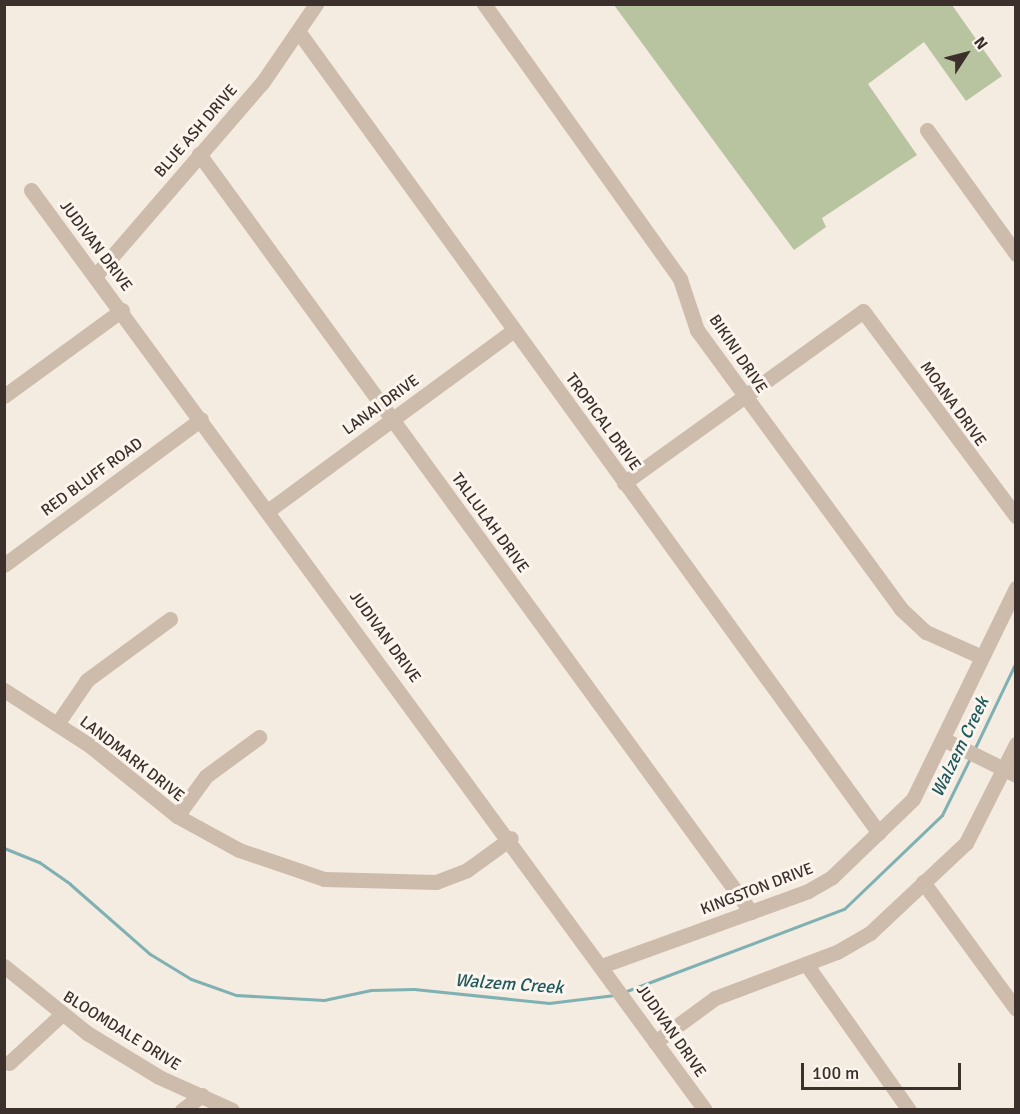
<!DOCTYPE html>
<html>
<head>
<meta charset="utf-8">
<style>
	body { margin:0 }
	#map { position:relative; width:1020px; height:1114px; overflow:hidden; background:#f4ebe1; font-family:Signika,sans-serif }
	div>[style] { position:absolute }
	.green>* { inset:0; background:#b8c4a0 }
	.stream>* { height:3px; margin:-1.5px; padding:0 1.5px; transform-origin:1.5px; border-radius:1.5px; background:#7fb0b2 }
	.minor>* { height:15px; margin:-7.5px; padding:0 7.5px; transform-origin:7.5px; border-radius:7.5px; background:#cdbbac }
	span { translate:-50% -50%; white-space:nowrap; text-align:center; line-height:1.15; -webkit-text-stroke:6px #fbf5ee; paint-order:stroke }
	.street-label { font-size:16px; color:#3b302b }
	.water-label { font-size:18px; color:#1f5a5e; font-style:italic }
	.frame { position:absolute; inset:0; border:6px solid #3b302b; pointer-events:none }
	.north { position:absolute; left:936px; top:24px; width:60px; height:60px; -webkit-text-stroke:4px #fbf5ee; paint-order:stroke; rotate:54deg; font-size:16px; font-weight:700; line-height:24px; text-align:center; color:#3b302b }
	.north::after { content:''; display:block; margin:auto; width:21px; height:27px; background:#3b302b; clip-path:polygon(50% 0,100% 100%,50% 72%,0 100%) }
	.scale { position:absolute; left:801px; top:1063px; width:160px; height:27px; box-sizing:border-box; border:3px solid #3b302b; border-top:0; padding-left:8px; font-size:18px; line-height:21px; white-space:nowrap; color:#3b302b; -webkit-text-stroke:4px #fbf5ee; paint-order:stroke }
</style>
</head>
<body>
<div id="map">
	<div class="green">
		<i style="clip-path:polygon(614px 5px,952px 5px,1002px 76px,966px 101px,924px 42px,868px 84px,917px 155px,822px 218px,826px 227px,794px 250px)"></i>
	</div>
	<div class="stream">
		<i style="left:974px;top:750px;width:98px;rotate:-64.5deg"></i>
		<i style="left:4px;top:848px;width:38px;rotate:22deg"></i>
		<i style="left:39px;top:862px;width:38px;rotate:35deg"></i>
		<i style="left:70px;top:884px;width:106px;rotate:41.2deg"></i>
		<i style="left:150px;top:954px;width:48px;rotate:31.4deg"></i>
		<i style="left:191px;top:979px;width:48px;rotate:19.6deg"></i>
		<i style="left:236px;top:995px;width:88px;rotate:3.3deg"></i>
		<i style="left:324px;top:1000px;width:48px;rotate:-12deg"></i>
		<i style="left:371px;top:990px;width:43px;rotate:-1.3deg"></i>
		<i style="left:414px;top:989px;width:136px;rotate:5.9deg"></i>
		<i style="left:549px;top:1003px;width:66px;rotate:-6.9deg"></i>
		<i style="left:624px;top:992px;width:235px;rotate:-20.7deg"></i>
		<i style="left:844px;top:909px;width:136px;rotate:-43.8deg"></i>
		<i style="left:942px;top:815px;width:64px;rotate:-63.8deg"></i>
	</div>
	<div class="minor">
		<i style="left:484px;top:4px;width:338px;rotate:54.5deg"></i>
		<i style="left:680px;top:279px;width:54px;rotate:71.6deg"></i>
		<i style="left:697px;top:330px;width:346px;rotate:53.8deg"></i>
		<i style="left:901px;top:609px;width:34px;rotate:43deg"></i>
		<i style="left:926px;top:632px;width:61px;rotate:24.1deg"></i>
		<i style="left:298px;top:31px;width:990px;rotate:54.08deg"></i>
		<i style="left:927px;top:130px;width:153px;rotate:54.3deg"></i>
		<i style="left:199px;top:154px;width:938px;rotate:53.94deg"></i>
		<i style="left:31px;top:190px;width:1140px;rotate:53.77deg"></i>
		<i style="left:96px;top:275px;width:254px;rotate:-49.2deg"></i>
		<i style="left:262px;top:83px;width:96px;rotate:-55.6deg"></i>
		<i style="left:4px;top:396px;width:146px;rotate:-36.1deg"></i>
		<i style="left:624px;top:483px;width:294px;rotate:-35.7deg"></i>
		<i style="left:863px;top:311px;width:256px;rotate:53.3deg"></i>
		<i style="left:269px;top:510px;width:304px;rotate:-36.3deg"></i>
		<i style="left:4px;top:565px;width:245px;rotate:-36.5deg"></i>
		<i style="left:4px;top:690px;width:101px;rotate:32.9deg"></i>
		<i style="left:89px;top:745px;width:113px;rotate:38.9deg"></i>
		<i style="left:177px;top:816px;width:71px;rotate:28.7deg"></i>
		<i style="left:239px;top:850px;width:90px;rotate:18.8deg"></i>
		<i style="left:324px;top:879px;width:112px;rotate:1.5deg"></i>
		<i style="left:436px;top:882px;width:33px;rotate:-21deg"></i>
		<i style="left:467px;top:870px;width:54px;rotate:-36deg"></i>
		<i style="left:57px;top:724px;width:53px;rotate:-55.7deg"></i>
		<i style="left:87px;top:680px;width:103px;rotate:-36.3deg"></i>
		<i style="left:943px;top:739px;width:81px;rotate:26.3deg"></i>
		<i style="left:177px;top:816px;width:49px;rotate:-54.1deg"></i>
		<i style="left:206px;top:776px;width:66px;rotate:-36.3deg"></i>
		<i style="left:923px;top:882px;width:157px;rotate:53.8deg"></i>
		<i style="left:806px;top:964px;width:179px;rotate:54.8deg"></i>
		<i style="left:604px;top:965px;width:217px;rotate:-19.9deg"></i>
		<i style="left:808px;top:891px;width:28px;rotate:-30deg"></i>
		<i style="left:832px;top:877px;width:112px;rotate:-43.9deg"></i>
		<i style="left:913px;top:799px;width:235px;rotate:-64deg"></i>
		<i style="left:4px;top:966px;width:107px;rotate:38.9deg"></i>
		<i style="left:87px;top:1033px;width:84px;rotate:31.4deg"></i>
		<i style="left:159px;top:1077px;width:80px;rotate:24.3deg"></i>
		<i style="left:655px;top:1042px;width:74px;rotate:-36.3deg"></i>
		<i style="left:715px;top:998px;width:130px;rotate:-20.7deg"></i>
		<i style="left:837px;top:952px;width:38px;rotate:-30deg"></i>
		<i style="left:870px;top:933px;width:132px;rotate:-43.2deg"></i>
		<i style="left:966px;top:843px;width:111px;rotate:-63.2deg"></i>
		<i style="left:9px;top:1063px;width:71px;rotate:-42.7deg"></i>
		<i style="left:182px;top:1110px;width:25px;rotate:-37deg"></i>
	</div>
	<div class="street-label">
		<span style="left:196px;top:131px;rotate:-49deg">BLUE ASH DRIVE</span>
		<span style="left:96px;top:246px;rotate:53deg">JUDIVAN DRIVE</span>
		<span style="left:738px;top:354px;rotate:56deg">BIKINI DRIVE</span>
		<span style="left:953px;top:404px;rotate:54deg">MOANA DRIVE</span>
		<span style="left:381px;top:405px;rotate:-36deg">LANAI DRIVE</span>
		<span style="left:603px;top:422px;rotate:54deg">TROPICAL DRIVE</span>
		<span style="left:92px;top:477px;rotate:-36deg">RED BLUFF ROAD</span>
		<span style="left:490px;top:523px;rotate:54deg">TALLULAH DRIVE</span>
		<span style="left:385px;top:637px;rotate:54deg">JUDIVAN DRIVE</span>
		<span style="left:132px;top:759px;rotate:38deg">LANDMARK DRIVE</span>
		<span style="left:757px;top:889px;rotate:-21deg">KINGSTON DRIVE</span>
		<span style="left:122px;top:1031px;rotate:32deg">BLOOMDALE DRIVE</span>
		<span style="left:671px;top:1031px;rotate:55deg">JUDIVAN DRIVE</span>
	</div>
	<div class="water-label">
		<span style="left:960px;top:747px;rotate:-64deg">Walzem Creek</span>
		<span style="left:509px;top:984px;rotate:4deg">Walzem Creek</span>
	</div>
	<div class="frame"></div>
	<div class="north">N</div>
	<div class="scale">100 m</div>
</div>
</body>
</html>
